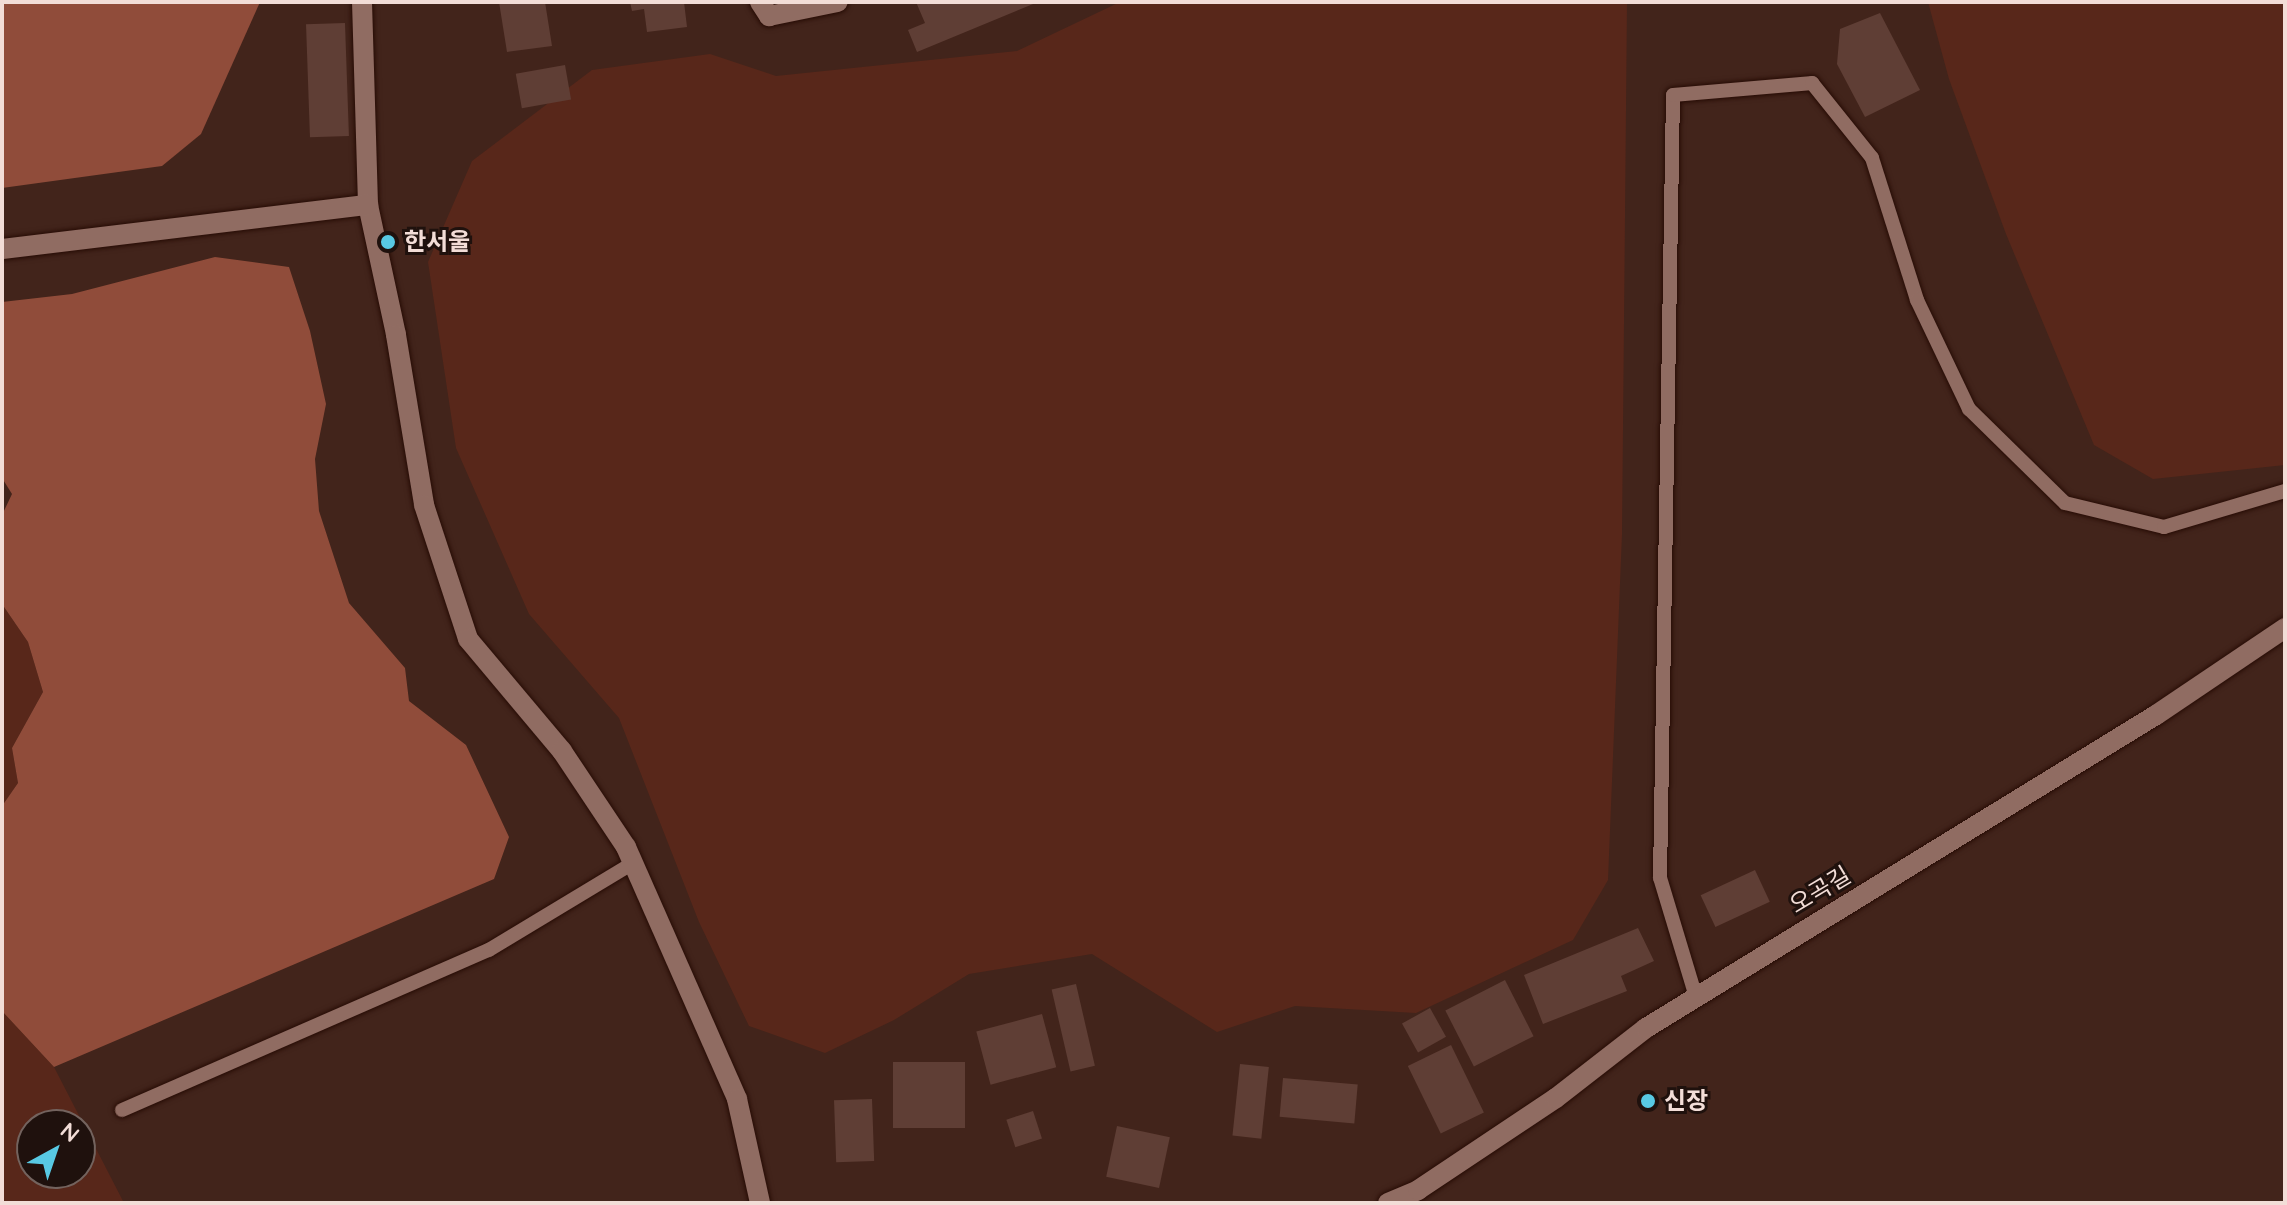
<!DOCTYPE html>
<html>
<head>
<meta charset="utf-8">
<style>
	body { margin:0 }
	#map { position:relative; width:2287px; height:1205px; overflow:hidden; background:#42241b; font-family:Quicksand,"Noto Sans KR",sans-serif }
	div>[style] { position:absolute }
	.green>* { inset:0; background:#58271a }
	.water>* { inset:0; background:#904c3a }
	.building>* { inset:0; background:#5f3e35; transform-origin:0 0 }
	.roads { filter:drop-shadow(0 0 2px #270c05) drop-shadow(0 0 2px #270c05) }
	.service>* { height:14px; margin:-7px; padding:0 7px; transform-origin:7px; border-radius:7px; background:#906c62 }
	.minor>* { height:20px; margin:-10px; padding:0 10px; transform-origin:10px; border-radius:10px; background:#906c62 }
	.dots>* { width:22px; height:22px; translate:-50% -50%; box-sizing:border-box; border:4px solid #1f110d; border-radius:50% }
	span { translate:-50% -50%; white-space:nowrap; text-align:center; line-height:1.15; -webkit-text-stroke:6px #1f110d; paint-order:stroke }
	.poi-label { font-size:24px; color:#f2ddd7; font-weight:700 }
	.left { translate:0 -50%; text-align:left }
	.street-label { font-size:24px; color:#f2ddd7 }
	.frame { position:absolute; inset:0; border:4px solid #f2ddd7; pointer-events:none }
	.north { position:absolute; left:16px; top:1109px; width:80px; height:80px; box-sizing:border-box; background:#1f110d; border:2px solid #73635e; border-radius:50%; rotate:40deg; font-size:22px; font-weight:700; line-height:32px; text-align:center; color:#f2ddd7 }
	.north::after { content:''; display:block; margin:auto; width:28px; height:36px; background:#58c9e3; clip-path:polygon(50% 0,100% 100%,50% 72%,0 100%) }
</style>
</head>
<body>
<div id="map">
	<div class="green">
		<i style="clip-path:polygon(1120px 2px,1627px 2px,1622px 534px,1608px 880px,1573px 940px,1416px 1013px,1295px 1006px,1217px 1032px,1092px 954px,969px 974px,894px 1020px,825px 1053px,749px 1026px,699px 922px,619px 718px,529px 614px,456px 448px,428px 262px,472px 161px,592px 70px,710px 54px,776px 76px,1017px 51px)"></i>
		<i style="clip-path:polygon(1928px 2px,2285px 2px,2285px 465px,2153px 479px,2094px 445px,2006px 234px,1949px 79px)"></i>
		<i style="clip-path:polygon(2px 604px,28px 642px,43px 692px,12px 748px,18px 783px,2px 806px)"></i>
		<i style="clip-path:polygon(evenodd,2px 1011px,54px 1067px,124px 1203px,2px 1203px,2px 1011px,32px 1125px,80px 1125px,80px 1173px,32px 1173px,32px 1125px)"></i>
	</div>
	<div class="water">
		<i style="clip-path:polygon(2px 2px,260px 2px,201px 134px,162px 166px,2px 188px)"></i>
		<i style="clip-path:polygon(215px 257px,289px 267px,310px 331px,326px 404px,315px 459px,319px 511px,349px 603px,405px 668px,409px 701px,466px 745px,509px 837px,494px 879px,54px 1067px,2px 1011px,2px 806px,18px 783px,12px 748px,43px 692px,28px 642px,2px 604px,2px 515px,12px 494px,2px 478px,2px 302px,72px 294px)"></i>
	</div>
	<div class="building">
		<i style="clip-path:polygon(499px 2px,545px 2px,552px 46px,507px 52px)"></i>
		<i style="clip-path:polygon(630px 2px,684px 2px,687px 27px,647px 32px,644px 9px,632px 11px)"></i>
		<i style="clip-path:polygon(916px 2px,1038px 2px,917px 52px,908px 30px,925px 23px)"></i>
		<i style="clip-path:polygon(1880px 13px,1920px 90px,1865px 117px,1837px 64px,1840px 29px)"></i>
		<i style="left:345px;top:23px;width:113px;height:39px;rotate:88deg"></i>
		<i style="left:565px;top:65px;width:35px;height:50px;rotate:80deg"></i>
		<i style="left:1755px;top:870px;width:35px;height:60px;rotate:65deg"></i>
		<i style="clip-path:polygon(1638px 928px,1654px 961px,1621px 976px,1627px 991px,1543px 1024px,1524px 975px)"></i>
		<i style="left:1505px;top:980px;width:63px;height:67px;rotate:63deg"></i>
		<i style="left:1076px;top:984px;width:84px;height:25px;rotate:77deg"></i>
		<i style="left:1430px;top:1008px;width:33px;height:32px;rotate:61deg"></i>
		<i style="left:1042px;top:1014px;width:55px;height:68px;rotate:75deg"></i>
		<i style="left:1451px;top:1045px;width:75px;height:48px;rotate:64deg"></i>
		<i style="left:893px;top:1062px;width:72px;height:66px"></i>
		<i style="left:1240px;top:1064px;width:29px;height:72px;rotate:6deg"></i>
		<i style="left:1283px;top:1078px;width:75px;height:39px;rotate:5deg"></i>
		<i style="left:872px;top:1099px;width:62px;height:38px;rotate:88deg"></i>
		<i style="left:1033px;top:1111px;width:29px;height:28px;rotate:72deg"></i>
		<i style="left:1117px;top:1126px;width:54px;height:52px;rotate:12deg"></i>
	</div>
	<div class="roads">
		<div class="service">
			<i style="left:1696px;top:997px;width:124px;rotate:-106.8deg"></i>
			<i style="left:1660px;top:878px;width:783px;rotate:-89.05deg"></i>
			<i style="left:1673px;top:95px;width:140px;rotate:-4.9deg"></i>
			<i style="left:1812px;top:83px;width:96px;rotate:51.3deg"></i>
			<i style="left:1872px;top:158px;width:149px;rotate:72.4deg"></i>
			<i style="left:1917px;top:300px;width:121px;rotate:64.5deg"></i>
			<i style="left:1969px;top:409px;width:134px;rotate:44.4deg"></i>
			<i style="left:2065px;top:503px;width:102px;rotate:13.6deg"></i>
			<i style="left:2164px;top:527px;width:126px;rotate:-16.6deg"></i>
			<i style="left:122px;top:1110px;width:400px;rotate:-23.6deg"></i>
			<i style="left:489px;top:950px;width:168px;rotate:-31.1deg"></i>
		</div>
		<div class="minor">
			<i style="left:362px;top:2px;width:203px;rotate:88.3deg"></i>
			<i style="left:368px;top:205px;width:133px;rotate:77.8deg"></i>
			<i style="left:396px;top:335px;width:172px;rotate:80.6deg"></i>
			<i style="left:424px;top:505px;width:141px;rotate:71.8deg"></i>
			<i style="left:468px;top:639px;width:146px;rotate:50deg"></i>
			<i style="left:562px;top:751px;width:115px;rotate:56.3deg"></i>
			<i style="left:626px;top:847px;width:275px;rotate:66.2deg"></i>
			<i style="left:737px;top:1099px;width:107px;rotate:77.5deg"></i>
			<i style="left:760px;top:2px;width:17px;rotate:57deg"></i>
			<i style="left:769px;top:16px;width:70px;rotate:-11.5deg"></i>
			<i style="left:2px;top:249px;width:369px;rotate:-6.9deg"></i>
			<i style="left:1388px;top:1203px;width:33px;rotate:-23deg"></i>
			<i style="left:1418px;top:1190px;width:166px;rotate:-33.7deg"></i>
			<i style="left:1556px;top:1098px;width:114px;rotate:-37.9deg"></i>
			<i style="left:1646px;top:1028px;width:598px;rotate:-31.54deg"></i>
			<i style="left:2156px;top:715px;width:156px;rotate:-34deg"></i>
		</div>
	</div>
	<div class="dots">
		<i style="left:388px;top:242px;background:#58c9e3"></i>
		<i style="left:1648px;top:1101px;background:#58c9e3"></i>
	</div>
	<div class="poi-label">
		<span class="left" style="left:404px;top:242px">한서울</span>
		<span class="left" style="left:1664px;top:1101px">신장</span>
	</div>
	<div class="street-label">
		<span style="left:1820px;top:890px;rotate:-31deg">오곡길</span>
	</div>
	<div class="frame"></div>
	<div class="north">N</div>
</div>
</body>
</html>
